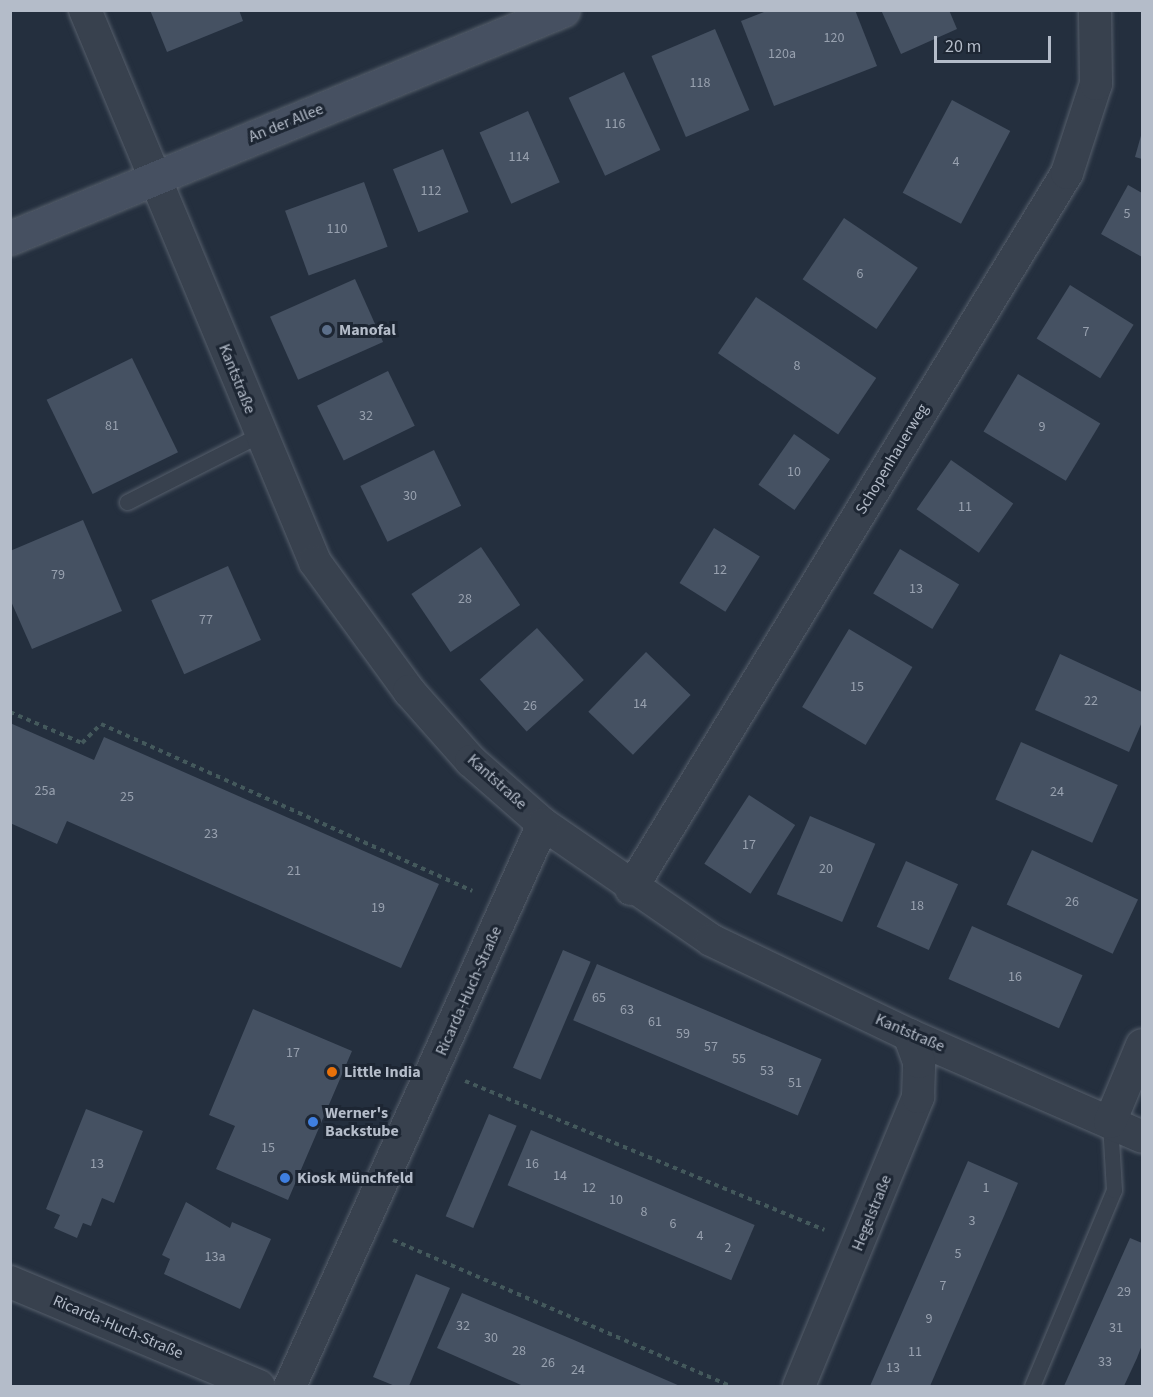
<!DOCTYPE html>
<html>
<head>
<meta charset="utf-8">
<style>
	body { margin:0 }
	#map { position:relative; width:1153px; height:1397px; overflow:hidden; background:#242f3e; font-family:"Source Sans 3",sans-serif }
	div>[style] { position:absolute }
	.building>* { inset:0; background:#455162; transform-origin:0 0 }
	.path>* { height:4px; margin-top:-2px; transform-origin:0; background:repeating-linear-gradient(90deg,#44595c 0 4.5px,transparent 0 9px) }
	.roads { filter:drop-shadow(0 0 2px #565f6c) drop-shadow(0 0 2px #565f6c) }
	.service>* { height:15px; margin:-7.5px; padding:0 7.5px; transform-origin:7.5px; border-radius:7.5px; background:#38414e }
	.minor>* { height:32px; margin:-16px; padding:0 16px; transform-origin:16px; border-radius:16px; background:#38414e }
	.secondary>* { height:33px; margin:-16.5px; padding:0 16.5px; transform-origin:16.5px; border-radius:16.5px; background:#465061 }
	.dots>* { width:16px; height:16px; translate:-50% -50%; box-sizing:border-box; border:3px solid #1d2633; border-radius:50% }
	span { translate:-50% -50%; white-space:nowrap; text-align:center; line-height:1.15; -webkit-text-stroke:6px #1d2633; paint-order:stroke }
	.number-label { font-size:14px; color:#98a1af }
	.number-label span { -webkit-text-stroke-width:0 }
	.street-label { font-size:16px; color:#b4bcc9 }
	.poi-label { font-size:16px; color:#b4bcc9; font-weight:700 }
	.left { translate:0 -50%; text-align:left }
	.frame { position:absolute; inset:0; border:12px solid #b4bcc9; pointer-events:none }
	.scale { position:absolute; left:934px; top:36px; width:117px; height:27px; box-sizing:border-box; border:3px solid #b4bcc9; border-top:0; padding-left:8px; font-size:18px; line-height:21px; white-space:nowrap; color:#b4bcc9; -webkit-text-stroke:4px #1d2633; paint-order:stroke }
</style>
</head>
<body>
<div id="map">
	<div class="building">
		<i style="clip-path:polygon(150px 10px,239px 10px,243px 21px,167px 52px)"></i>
		<i style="clip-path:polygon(769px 10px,855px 10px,877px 66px,774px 106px,741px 21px)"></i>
		<i style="clip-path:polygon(881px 10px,949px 10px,957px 29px,901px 54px)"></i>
		<i style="left:715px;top:29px;width:88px;height:69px;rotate:67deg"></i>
		<i style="left:624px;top:72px;width:86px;height:61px;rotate:65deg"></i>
		<i style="left:952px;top:100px;width:66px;height:105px;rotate:28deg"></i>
		<i style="left:528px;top:111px;width:78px;height:53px;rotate:66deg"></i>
		<i style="clip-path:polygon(1142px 132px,1142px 159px,1135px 157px)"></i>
		<i style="left:443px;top:149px;width:68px;height:54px;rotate:68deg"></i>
		<i style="left:364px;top:182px;width:69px;height:84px;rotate:70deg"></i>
		<i style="clip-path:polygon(1128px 185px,1142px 193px,1142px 257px,1101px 234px)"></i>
		<i style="left:844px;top:218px;width:89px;height:74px;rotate:34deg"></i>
		<i style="left:355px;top:279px;width:69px;height:93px;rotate:66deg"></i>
		<i style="left:1070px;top:285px;width:75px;height:63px;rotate:32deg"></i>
		<i style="left:756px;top:297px;width:145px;height:68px;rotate:34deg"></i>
		<i style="left:132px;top:358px;width:105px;height:95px;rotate:64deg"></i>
		<i style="left:388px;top:371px;width:61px;height:79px;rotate:64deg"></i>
		<i style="left:1018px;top:374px;width:96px;height:67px;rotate:31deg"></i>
		<i style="left:794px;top:434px;width:44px;height:62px;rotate:35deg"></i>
		<i style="left:434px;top:450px;width:62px;height:82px;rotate:64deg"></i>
		<i style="left:951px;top:460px;width:76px;height:60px;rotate:35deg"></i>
		<i style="clip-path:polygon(83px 520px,122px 611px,32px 649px,10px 599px,10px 551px)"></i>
		<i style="left:714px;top:528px;width:54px;height:65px;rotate:32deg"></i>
		<i style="left:481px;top:547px;width:70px;height:84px;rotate:56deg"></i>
		<i style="left:900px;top:549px;width:69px;height:52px;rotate:31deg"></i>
		<i style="left:228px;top:566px;width:81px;height:84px;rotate:66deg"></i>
		<i style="left:537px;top:628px;width:70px;height:77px;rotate:48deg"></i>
		<i style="left:849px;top:629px;width:74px;height:91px;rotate:31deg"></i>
		<i style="left:646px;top:652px;width:62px;height:83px;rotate:44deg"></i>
		<i style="clip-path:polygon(1060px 654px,1142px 692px,1142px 722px,1129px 752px,1035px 710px)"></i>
		<i style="clip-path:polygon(10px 723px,94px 760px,104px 737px,439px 884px,401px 968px,67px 821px,57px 844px,10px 823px)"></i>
		<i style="left:1021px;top:742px;width:106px;height:63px;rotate:24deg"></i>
		<i style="left:749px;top:795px;width:55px;height:82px;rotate:33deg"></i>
		<i style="left:810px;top:816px;width:71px;height:85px;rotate:23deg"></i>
		<i style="left:1032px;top:850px;width:117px;height:60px;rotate:25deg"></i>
		<i style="left:906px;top:861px;width:57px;height:72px;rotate:24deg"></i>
		<i style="left:972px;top:926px;width:121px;height:58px;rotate:24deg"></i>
		<i style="left:563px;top:950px;width:30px;height:128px;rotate:23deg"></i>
		<i style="left:597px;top:964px;width:244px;height:61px;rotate:23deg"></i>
		<i style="clip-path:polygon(253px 1009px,352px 1051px,288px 1200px,216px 1169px,235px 1126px,209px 1115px)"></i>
		<i style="clip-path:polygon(86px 1109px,143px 1131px,114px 1203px,102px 1198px,91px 1226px,83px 1223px,77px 1238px,54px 1228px,60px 1215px,46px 1209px)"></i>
		<i style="left:489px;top:1114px;width:30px;height:111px;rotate:23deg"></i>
		<i style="left:531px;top:1130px;width:243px;height:60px;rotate:23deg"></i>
		<i style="clip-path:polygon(968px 1161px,1018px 1183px,1004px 1216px,930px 1386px,870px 1386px)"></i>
		<i style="clip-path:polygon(186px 1202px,230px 1228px,232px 1222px,271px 1239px,240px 1309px,164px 1274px,170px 1259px,162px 1255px)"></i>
		<i style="clip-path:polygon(1130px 1238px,1142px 1243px,1142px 1345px,1137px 1358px,1124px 1386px,1064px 1386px)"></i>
		<i style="clip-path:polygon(416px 1274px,450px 1288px,409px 1386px,395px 1386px,373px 1377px)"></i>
		<i style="clip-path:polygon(462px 1293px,574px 1340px,680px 1386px,521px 1385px,437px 1348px)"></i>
	</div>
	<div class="path">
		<i style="left:10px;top:712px;width:78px;rotate:23.3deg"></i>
		<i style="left:82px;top:743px;width:27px;rotate:-45deg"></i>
		<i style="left:101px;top:724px;width:407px;rotate:24.2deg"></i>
		<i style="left:465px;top:1081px;width:389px;rotate:22.5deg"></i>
		<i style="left:393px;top:1240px;width:367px;rotate:23.4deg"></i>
	</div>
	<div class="roads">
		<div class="service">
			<i style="left:127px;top:502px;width:148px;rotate:-26.9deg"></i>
			<i style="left:1032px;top:1386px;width:212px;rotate:-67.3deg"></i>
			<i style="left:1114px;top:1190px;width:68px;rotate:-93.4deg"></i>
		</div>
		<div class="minor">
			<i style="left:85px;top:10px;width:598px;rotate:67.38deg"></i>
			<i style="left:315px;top:562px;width:160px;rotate:53.9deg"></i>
			<i style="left:409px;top:691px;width:94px;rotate:48.5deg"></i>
			<i style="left:471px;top:761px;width:96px;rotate:41.2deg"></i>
			<i style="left:543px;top:824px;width:204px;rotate:34.6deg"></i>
			<i style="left:711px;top:940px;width:220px;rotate:25.6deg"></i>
			<i style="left:909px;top:1035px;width:254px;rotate:23.6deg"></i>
			<i style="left:631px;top:889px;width:838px;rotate:-58.66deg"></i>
			<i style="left:1067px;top:173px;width:94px;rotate:-72deg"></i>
			<i style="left:1096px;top:84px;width:74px;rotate:-90.8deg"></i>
			<i style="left:1110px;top:1122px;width:83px;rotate:-67.4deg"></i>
			<i style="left:10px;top:1282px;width:270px;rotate:22.7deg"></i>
			<i style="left:290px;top:1386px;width:616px;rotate:-65.76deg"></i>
			<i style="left:799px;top:1386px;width:313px;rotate:-67.6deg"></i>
			<i style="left:918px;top:1097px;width:35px;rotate:-88deg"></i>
			<i style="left:919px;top:1062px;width:29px;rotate:-110deg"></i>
		</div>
		<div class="secondary">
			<i style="left:10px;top:238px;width:598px;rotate:-22.41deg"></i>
		</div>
	</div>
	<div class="dots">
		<i style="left:327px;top:330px;background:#5c6f8a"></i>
		<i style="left:332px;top:1072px;background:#e8710a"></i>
		<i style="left:313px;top:1122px;background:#3f7fe0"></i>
		<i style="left:285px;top:1178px;background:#3f7fe0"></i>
	</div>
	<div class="number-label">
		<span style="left:834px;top:38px">120</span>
		<span style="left:782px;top:54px">120a</span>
		<span style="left:700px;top:83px">118</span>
		<span style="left:615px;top:124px">116</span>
		<span style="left:519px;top:157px">114</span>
		<span style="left:956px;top:162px">4</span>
		<span style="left:431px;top:191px">112</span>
		<span style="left:1127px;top:214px">5</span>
		<span style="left:337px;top:229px">110</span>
		<span style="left:860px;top:274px">6</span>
		<span style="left:1086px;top:332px">7</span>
		<span style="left:797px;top:366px">8</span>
		<span style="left:366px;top:416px">32</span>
		<span style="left:112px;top:426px">81</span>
		<span style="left:1042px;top:427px">9</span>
		<span style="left:794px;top:472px">10</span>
		<span style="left:410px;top:496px">30</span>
		<span style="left:965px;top:507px">11</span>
		<span style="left:720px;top:570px">12</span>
		<span style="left:58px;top:575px">79</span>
		<span style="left:916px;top:589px">13</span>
		<span style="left:465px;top:599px">28</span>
		<span style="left:206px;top:620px">77</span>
		<span style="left:857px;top:687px">15</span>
		<span style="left:1091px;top:701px">22</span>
		<span style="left:640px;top:704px">14</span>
		<span style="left:530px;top:706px">26</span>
		<span style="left:45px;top:791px">25a</span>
		<span style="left:1057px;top:792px">24</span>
		<span style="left:127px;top:797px">25</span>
		<span style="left:211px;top:834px">23</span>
		<span style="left:749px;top:845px">17</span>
		<span style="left:826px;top:869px">20</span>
		<span style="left:294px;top:871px">21</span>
		<span style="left:1072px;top:902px">26</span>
		<span style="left:917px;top:906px">18</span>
		<span style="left:378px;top:908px">19</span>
		<span style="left:1015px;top:977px">16</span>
		<span style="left:599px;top:998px">65</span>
		<span style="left:627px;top:1010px">63</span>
		<span style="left:655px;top:1022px">61</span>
		<span style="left:683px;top:1034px">59</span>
		<span style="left:711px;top:1047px">57</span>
		<span style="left:293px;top:1053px">17</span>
		<span style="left:739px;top:1059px">55</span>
		<span style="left:767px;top:1071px">53</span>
		<span style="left:795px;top:1083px">51</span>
		<span style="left:268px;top:1148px">15</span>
		<span style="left:97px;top:1164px">13</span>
		<span style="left:532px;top:1164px">16</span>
		<span style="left:560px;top:1176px">14</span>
		<span style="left:589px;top:1188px">12</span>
		<span style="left:986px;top:1188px">1</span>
		<span style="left:616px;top:1200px">10</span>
		<span style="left:644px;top:1212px">8</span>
		<span style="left:972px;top:1221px">3</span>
		<span style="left:673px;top:1224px">6</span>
		<span style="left:700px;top:1236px">4</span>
		<span style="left:728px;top:1248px">2</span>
		<span style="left:958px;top:1254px">5</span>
		<span style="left:215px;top:1257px">13a</span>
		<span style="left:943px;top:1286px">7</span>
		<span style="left:1124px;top:1292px">29</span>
		<span style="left:929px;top:1319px">9</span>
		<span style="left:463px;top:1326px">32</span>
		<span style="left:1116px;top:1328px">31</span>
		<span style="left:491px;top:1338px">30</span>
		<span style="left:519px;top:1351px">28</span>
		<span style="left:915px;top:1352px">11</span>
		<span style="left:1105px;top:1362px">33</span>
		<span style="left:548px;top:1363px">26</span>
		<span style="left:893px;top:1368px">13</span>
		<span style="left:578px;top:1370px">24</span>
	</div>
	<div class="street-label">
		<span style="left:286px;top:123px;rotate:-22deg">An der Allee</span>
		<span style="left:237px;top:379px;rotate:68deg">Kantstraße</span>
		<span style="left:892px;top:459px;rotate:-59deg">Schopenhauerweg</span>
		<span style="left:497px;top:782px;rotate:42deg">Kantstraße</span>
		<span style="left:469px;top:991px;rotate:-66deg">Ricarda-Huch-Straße</span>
		<span style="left:910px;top:1033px;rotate:23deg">Kantstraße</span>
		<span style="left:872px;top:1213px;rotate:-68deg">Hegelstraße</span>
		<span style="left:118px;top:1327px;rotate:23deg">Ricarda-Huch-Straße</span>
	</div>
	<div class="poi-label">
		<span class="left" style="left:339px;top:330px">Manofal</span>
		<span class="left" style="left:344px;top:1072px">Little India</span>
		<span class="left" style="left:325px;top:1122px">Werner's<br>Backstube</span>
		<span class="left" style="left:297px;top:1178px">Kiosk Münchfeld</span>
	</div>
	<div class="frame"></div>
	<div class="scale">20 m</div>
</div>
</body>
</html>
